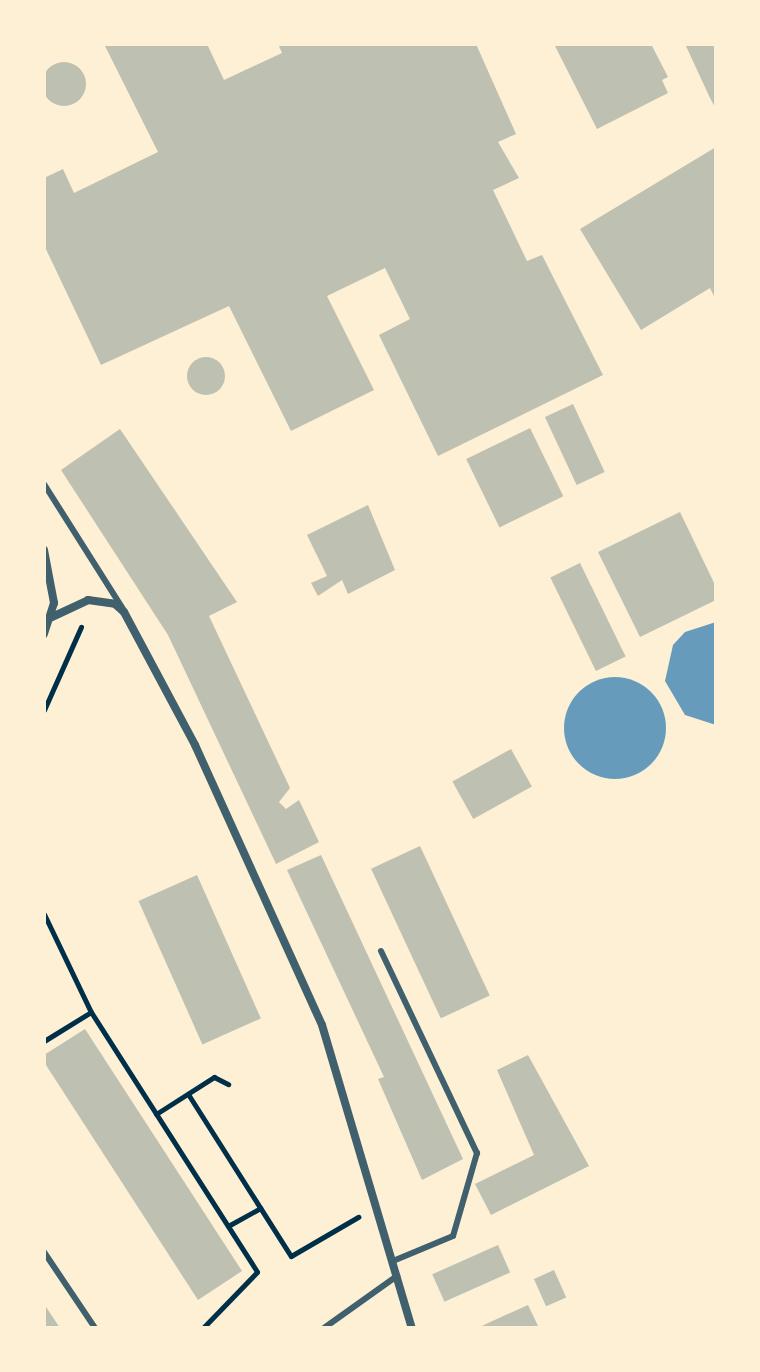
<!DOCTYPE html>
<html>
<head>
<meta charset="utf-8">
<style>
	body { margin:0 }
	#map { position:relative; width:760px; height:1372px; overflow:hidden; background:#fdf0d5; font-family:Karla,sans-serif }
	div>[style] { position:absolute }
	.water>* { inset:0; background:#669bbc }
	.round { border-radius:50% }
	.building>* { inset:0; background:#bec0b2; transform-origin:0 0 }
	.path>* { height:5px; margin:-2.5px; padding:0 2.5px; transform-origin:2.5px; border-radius:2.5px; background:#003049 }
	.service>* { height:6px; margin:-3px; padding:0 3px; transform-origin:3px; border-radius:3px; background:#3f606c }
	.minor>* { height:8px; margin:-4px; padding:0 4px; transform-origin:4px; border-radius:4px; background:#3f606c }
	span { translate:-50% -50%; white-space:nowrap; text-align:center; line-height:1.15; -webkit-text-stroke:7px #fdf0d5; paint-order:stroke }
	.frame { position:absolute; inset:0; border:46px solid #fdf0d5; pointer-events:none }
</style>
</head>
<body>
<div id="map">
	<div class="water">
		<i style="clip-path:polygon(716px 622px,716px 725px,685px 715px,665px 681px,673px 645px,685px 632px)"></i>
		<i class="round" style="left:564px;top:677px;width:102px;height:102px"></i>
	</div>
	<div class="building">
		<i style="clip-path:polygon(104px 44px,207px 44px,224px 80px,282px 53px,278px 44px,476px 44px,516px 134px,498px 142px,519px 178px,493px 190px,527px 261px,542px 255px,603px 375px,438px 456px,379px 335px,410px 319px,385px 268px,327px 296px,374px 390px,291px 431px,229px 306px,101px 365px,44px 245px,44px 178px,63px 169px,74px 193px,158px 152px)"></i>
		<i style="clip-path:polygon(554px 44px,651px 44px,668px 77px,662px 80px,668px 93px,597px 129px)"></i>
		<i style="clip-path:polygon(685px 44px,716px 44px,716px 109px,710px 98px)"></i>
		<i class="round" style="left:42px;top:62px;width:44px;height:44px"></i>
		<i style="clip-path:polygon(716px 147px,716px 300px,710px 288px,641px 330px,580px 229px)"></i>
		<i class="round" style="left:187px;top:357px;width:38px;height:38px"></i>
		<i style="left:573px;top:404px;width:75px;height:31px;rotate:65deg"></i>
		<i style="left:530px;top:428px;width:76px;height:71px;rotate:64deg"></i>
		<i style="clip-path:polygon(120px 429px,237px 602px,209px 616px,290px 788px,279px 802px,286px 809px,299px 800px,319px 842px,276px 864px,168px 635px,61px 470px)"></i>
		<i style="clip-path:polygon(368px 505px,395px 570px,348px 594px,342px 580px,318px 596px,311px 583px,327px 576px,307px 535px)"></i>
		<i style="clip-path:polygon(680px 512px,716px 587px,716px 600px,640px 637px,598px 552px)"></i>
		<i style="left:580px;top:563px;width:104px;height:33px;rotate:64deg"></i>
		<i style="left:511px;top:749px;width:43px;height:67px;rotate:61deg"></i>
		<i style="left:420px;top:846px;width:165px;height:54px;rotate:65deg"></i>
		<i style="clip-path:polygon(321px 855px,463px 1159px,422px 1180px,378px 1079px,384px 1077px,287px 870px)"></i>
		<i style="left:197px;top:875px;width:157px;height:64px;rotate:66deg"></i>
		<i style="clip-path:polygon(85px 1029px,242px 1271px,198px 1300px,44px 1062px,44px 1055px)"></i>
		<i style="clip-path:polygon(528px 1055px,589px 1166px,491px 1215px,475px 1184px,534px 1155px,497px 1070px)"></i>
		<i style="left:498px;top:1245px;width:30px;height:72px;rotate:66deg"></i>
		<i style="left:554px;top:1270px;width:30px;height:22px;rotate:66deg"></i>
		<i style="clip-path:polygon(44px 1304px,60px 1328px,44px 1328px)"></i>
		<i style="clip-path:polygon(528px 1305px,539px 1328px,478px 1328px,488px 1323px)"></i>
	</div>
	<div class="path">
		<i style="left:44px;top:710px;width:91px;rotate:-66deg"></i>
		<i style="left:44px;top:914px;width:109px;rotate:64.4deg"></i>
		<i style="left:44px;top:1041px;width:55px;rotate:-31.7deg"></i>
		<i style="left:91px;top:1012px;width:308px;rotate:57.4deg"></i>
		<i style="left:257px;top:1272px;width:78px;rotate:134deg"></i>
		<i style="left:188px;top:1094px;width:192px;rotate:57.6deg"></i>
		<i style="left:291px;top:1256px;width:78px;rotate:-30.2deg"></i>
		<i style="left:156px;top:1114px;width:69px;rotate:-32.5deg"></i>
		<i style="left:214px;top:1077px;width:16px;rotate:27deg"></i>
		<i style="left:228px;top:1226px;width:37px;rotate:-29deg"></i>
	</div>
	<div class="service">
		<i style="left:44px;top:484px;width:148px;rotate:57.7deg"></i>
		<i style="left:381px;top:951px;width:224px;rotate:64.6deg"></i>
		<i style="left:477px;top:1153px;width:86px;rotate:106.1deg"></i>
		<i style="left:453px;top:1236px;width:65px;rotate:157.4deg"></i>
		<i style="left:44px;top:1252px;width:92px;rotate:56.1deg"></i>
		<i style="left:324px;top:1328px;width:90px;rotate:-35.5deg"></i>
	</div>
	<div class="minor">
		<i style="left:44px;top:550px;width:54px;rotate:79.3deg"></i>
		<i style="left:54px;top:603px;width:33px;rotate:108deg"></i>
		<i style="left:52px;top:617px;width:40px;rotate:-25deg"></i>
		<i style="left:88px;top:600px;width:27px;rotate:8deg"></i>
		<i style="left:115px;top:604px;width:12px;rotate:42deg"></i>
		<i style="left:124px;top:612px;width:151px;rotate:61.9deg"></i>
		<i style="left:195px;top:745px;width:307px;rotate:65.6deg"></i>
		<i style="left:322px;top:1025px;width:316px;rotate:73.5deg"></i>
	</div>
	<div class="frame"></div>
</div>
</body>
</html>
